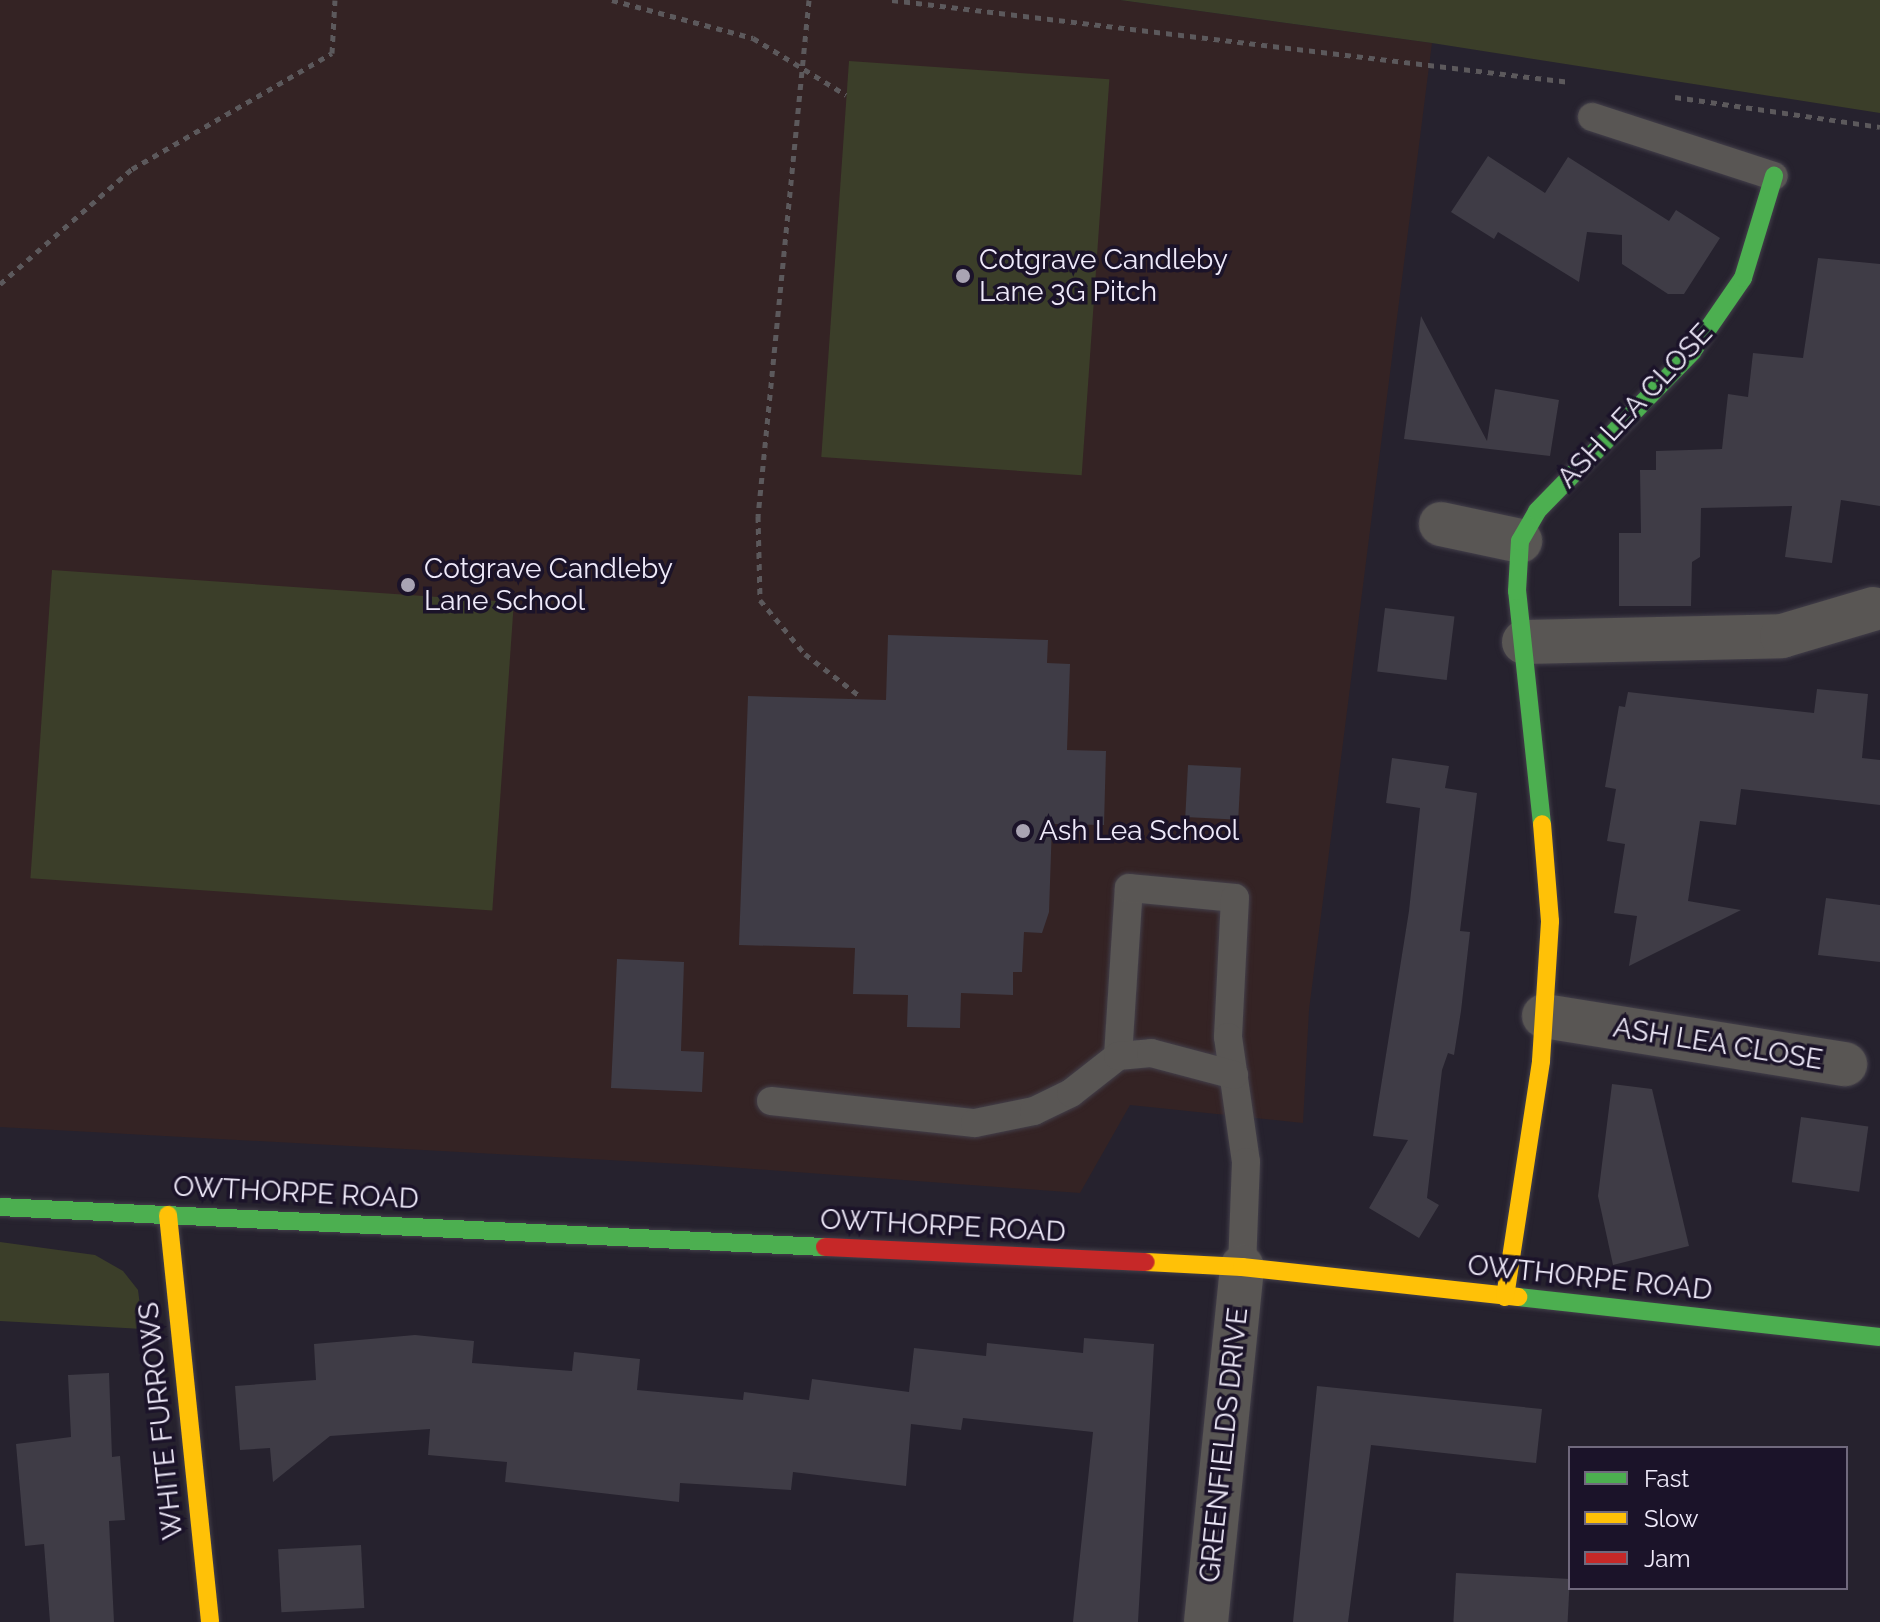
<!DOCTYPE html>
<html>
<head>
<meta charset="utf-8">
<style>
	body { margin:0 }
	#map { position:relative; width:1880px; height:1622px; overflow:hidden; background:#26222e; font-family:Raleway,sans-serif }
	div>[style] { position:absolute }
	.education>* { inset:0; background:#342324 }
	.green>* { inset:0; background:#3b3e29; transform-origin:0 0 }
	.building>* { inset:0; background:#3f3c46; transform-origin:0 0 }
	.path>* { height:5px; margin-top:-2.5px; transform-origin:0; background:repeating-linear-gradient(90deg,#5c595c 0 6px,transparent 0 12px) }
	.roads { filter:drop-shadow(0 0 2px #433f4a) drop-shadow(0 0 2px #433f4a) }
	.lane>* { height:28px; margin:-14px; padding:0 14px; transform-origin:14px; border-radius:14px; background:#595654 }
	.street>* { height:44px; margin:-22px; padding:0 22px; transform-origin:22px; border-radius:22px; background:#595654 }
	.fast>* { height:18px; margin:-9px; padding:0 9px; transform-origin:9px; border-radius:9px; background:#4caf50 }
	.slow>* { height:18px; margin:-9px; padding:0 9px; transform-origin:9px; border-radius:9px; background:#ffc107 }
	.jam>* { height:18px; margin:-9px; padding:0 9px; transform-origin:9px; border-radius:9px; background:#c62828 }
	.dots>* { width:22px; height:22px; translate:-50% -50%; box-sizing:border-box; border:4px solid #1b1329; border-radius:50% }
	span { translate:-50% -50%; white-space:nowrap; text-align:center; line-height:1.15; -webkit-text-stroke:7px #1b1329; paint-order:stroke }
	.poi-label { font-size:28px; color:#efeafa }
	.left { translate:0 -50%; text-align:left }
	.street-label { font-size:28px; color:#efeafa }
	.legend { position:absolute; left:1568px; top:1446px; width:280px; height:144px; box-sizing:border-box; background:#1b1329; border:2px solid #70697d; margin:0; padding:10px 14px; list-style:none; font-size:24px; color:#efeafa }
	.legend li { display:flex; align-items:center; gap:16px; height:40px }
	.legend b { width:40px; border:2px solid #70697d }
</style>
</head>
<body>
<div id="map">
	<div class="education">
		<i style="clip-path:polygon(0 0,1120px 0,1432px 43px,1309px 1010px,1303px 1123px,1130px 1105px,1080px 1193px,700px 1165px,0 1127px)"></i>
	</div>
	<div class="green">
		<i style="clip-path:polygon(1120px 0,1880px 0,1880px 113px,1432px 43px)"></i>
		<i style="left:849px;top:61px;width:261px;height:397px;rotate:4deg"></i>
		<i style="left:52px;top:570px;width:463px;height:309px;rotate:4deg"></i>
		<i style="clip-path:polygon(0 1242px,95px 1255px,123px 1271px,138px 1290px,143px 1329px,0 1321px)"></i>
	</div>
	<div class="building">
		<i style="clip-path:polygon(1488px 156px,1545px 193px,1568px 157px,1669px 221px,1676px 210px,1720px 238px,1684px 294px,1668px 294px,1622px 264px,1622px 235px,1587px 232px,1579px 282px,1498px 232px,1494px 239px,1451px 212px)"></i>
		<i style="clip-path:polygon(1818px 258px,1880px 264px,1880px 506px,1841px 500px,1832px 563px,1785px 557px,1792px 506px,1701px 508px,1700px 557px,1692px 562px,1691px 606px,1619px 606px,1619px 533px,1641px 533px,1640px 470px,1656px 470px,1656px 451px,1722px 449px,1728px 394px,1748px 397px,1753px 353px,1803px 358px)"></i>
		<i style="clip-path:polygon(1421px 316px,1487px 441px,1495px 389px,1559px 400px,1550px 456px,1404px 439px)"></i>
		<i style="left:1385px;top:608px;width:70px;height:64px;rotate:7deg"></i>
		<i style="clip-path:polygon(888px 635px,1048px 640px,1047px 663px,1070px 664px,1067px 750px,1106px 751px,1104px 825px,1052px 824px,1049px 912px,1042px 933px,1024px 932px,1022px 972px,1013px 972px,1013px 995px,961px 993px,960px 1028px,907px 1027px,908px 995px,853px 994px,855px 948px,739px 945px,748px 696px,886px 700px)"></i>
		<i style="clip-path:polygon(1817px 689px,1868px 694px,1862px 758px,1880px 760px,1880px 805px,1741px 789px,1736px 825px,1700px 821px,1688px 901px,1741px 910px,1629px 966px,1637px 916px,1614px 913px,1625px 844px,1607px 841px,1616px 789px,1605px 787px,1619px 706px,1625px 707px,1628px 692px,1814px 713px)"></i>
		<i style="clip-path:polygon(1392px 758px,1449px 766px,1445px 788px,1477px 793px,1460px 931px,1470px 932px,1461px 1011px,1454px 1055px,1448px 1053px,1442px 1070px,1427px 1198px,1439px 1205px,1419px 1238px,1369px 1208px,1408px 1140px,1373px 1136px,1409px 911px,1420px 808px,1386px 803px)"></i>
		<i style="left:1188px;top:765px;width:53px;height:52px;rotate:3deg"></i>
		<i style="clip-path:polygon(1826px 898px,1880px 905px,1880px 962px,1818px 955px)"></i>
		<i style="clip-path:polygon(617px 959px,684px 962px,681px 1051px,704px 1052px,702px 1092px,611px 1088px)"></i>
		<i style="clip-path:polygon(1612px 1084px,1652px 1089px,1689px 1246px,1613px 1265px,1598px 1196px)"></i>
		<i style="left:1801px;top:1117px;width:68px;height:66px;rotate:8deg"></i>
		<i style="clip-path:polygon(415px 1335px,474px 1341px,472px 1363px,572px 1371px,574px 1352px,640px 1359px,637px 1390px,743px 1400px,744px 1392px,809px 1400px,812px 1379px,909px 1392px,914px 1348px,986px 1356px,987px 1343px,1083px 1353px,1084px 1338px,1154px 1344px,1138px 1622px,1073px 1622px,1093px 1432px,963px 1418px,961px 1430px,911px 1424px,906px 1486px,793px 1472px,791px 1490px,680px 1483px,679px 1502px,505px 1482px,507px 1462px,428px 1455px,430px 1429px,330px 1436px,273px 1482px,270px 1448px,240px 1450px,235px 1386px,316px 1380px,314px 1344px)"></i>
		<i style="clip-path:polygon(109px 1373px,112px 1457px,120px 1456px,125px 1520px,109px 1521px,114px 1622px,50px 1622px,44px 1544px,25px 1546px,16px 1444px,71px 1437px,68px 1375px)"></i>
		<i style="clip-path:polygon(1317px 1386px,1542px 1409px,1536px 1463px,1371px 1445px,1348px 1622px,1293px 1622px)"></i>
		<i style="left:361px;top:1545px;width:63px;height:83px;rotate:87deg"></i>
		<i style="left:1456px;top:1573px;width:114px;height:49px;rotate:3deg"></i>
	</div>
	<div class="path">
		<i style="left:612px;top:0;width:146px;rotate:15.1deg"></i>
		<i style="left:753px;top:38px;width:109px;rotate:31.5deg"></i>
		<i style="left:809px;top:0;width:519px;rotate:95.64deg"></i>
		<i style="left:758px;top:516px;width:84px;rotate:88.6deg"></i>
		<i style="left:760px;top:600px;width:70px;rotate:50.2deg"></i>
		<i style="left:805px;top:654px;width:71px;rotate:37.5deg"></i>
		<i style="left:892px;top:0;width:683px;rotate:6.9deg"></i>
		<i style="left:1675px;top:97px;width:207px;rotate:8.3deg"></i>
		<i style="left:0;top:284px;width:175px;rotate:-41.1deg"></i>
		<i style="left:132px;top:169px;width:231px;rotate:-30.1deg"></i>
		<i style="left:332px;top:53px;width:53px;rotate:-86.8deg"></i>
	</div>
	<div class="roads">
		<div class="lane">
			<i style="left:1592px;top:117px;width:191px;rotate:18deg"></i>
			<i style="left:1118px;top:1056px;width:168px;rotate:-86.3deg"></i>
			<i style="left:1129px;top:888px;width:106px;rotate:5.4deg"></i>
			<i style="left:1235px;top:898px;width:139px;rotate:92.9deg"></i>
			<i style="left:1228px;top:1037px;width:126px;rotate:81.8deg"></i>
			<i style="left:1246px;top:1162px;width:105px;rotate:92.2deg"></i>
			<i style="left:771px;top:1101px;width:205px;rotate:6.2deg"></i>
			<i style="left:975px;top:1123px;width:60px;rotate:-11.5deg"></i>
			<i style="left:1034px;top:1111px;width:41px;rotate:-25.9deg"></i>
			<i style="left:1071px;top:1093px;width:60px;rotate:-38.2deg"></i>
			<i style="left:1118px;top:1056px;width:33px;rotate:-5deg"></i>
			<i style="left:1151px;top:1053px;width:86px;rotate:14.8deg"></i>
		</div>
		<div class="street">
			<i style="left:1441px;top:524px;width:81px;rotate:12.1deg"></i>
			<i style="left:1524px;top:642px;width:258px;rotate:-1.3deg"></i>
			<i style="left:1782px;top:636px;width:95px;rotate:-16.5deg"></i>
			<i style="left:1544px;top:1016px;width:305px;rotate:9.1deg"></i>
			<i style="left:1206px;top:1622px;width:357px;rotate:-84.2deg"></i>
		</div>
		<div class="fast">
			<i style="left:1542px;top:824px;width:234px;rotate:-96.1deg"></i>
			<i style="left:1517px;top:591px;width:50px;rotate:-86.6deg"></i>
			<i style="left:1520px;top:541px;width:34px;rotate:-60deg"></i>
			<i style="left:1537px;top:511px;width:222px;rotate:-45.7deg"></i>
			<i style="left:1692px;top:352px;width:90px;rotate:-55.4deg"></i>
			<i style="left:1743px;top:278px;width:107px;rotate:-73.1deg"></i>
			<i style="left:0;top:1207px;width:826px;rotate:2.78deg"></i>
			<i style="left:1518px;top:1297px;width:364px;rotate:6.3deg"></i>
		</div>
		<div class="slow">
			<i style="left:168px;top:1215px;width:409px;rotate:84.1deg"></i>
			<i style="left:1146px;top:1262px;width:96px;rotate:3deg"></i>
			<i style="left:1242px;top:1267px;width:278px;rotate:6.2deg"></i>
			<i style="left:1505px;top:1297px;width:239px;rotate:-81.3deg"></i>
			<i style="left:1541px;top:1061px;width:140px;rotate:-86.3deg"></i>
			<i style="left:1550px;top:921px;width:97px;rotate:-94.7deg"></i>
		</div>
		<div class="jam">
			<i style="left:825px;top:1247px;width:321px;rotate:2.7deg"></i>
		</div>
	</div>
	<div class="dots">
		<i style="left:963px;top:276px;background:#a9a4b3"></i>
		<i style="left:408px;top:585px;background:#a9a4b3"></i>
		<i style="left:1023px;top:831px;background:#a9a4b3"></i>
	</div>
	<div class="poi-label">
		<span class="left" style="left:979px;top:276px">Cotgrave Candleby<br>Lane 3G Pitch</span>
		<span class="left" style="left:424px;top:585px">Cotgrave Candleby<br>Lane School</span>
		<span class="left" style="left:1039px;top:831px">Ash Lea School</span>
	</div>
	<div class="street-label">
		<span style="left:1635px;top:406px;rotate:-47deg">ASH LEA CLOSE</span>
		<span style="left:1718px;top:1044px;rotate:9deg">ASH LEA CLOSE</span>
		<span style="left:296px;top:1193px;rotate:3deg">OWTHORPE ROAD</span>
		<span style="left:943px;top:1226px;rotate:3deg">OWTHORPE ROAD</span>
		<span style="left:1590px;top:1278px;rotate:6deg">OWTHORPE ROAD</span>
		<span style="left:161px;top:1421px;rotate:-96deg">WHITE FURROWS</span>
		<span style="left:1224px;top:1445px;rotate:-84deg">GREENFIELDS DRIVE</span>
	</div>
	<ul class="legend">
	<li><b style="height:10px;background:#4caf50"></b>Fast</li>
	<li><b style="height:10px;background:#ffc107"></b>Slow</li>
	<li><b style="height:10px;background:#c62828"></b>Jam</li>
	</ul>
</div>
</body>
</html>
